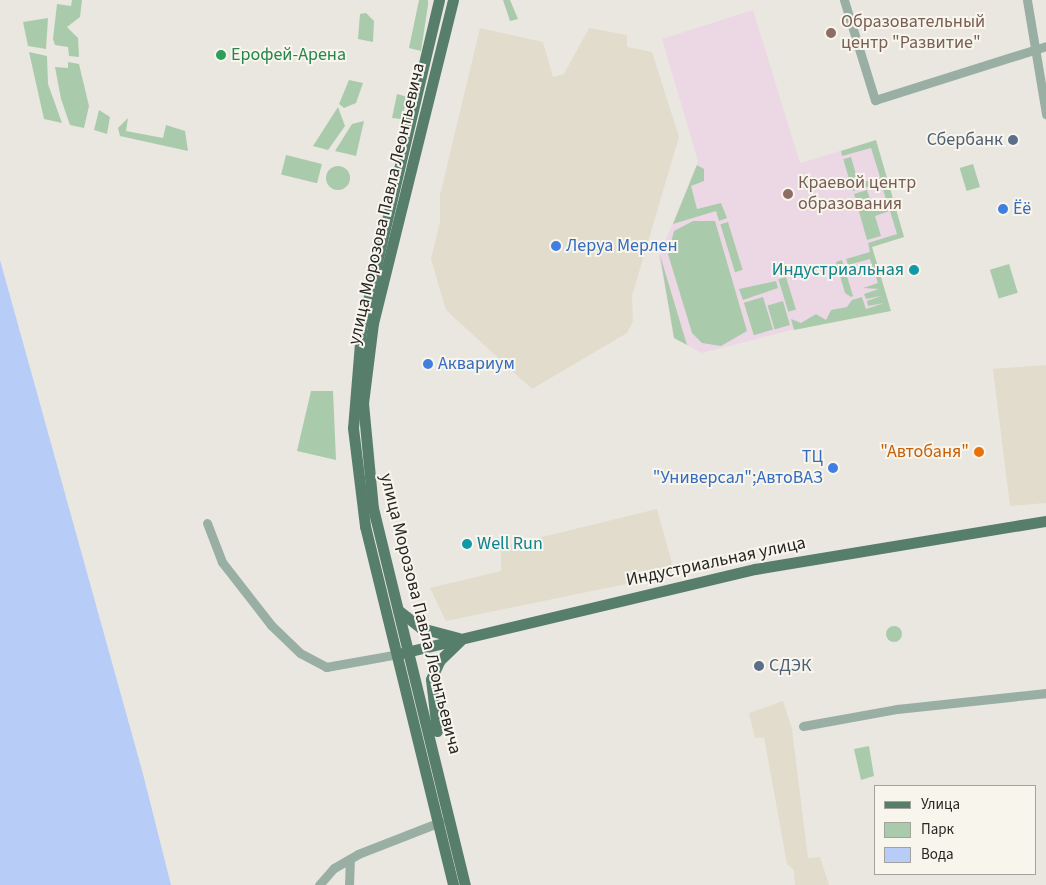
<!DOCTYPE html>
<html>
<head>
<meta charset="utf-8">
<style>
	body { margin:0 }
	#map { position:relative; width:1046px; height:885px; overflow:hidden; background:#eae7e0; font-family:"Source Sans 3",sans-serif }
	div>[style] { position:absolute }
	.built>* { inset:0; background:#e2dccd }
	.education>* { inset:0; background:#ecd7e4 }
	.green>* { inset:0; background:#aacbab; transform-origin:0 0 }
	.round { border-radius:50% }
	.water>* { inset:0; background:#b7ccf6 }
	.minor>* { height:9px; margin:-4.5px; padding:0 4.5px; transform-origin:4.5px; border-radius:4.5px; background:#99afa4 }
	.major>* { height:11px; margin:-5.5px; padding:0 5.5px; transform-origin:5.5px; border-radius:5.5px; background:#577e6b }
	.dots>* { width:14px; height:14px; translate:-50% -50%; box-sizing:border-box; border:2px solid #f8f5ed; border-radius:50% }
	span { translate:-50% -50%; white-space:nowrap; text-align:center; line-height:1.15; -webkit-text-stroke:4px #f8f5ed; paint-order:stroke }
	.education-label { font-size:18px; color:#785e54 }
	.left { translate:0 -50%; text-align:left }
	.leisure-label { font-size:18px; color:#27864d }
	.service-label { font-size:18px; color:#4e5e75 }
	.right { translate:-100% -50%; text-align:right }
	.street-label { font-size:18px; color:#262522 }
	.shop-label { font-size:18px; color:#366cbe }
	.culture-label { font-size:18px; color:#0d838f }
	.food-label { font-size:18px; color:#c56008 }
	.legend { position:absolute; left:874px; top:785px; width:162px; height:90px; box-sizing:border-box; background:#f8f5ed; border:1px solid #a4a29c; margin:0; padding:6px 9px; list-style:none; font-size:15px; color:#262522 }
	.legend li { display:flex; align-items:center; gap:10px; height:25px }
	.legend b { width:25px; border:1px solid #a4a29c }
</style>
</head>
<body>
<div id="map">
	<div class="built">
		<i style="clip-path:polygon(480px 28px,543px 42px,553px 77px,564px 74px,589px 28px,627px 35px,627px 47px,652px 52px,679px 137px,632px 296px,633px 321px,627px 333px,532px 389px,446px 310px,431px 259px,440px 222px,440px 195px)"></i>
		<i style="clip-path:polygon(1046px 365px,1046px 503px,1010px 506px,993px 369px)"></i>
		<i style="clip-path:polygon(657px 509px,675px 574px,446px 621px,430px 588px,501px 571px,501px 547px)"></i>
		<i style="clip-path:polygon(783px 701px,792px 729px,808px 858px,820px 857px,829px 885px,795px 885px,794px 870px,787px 864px,764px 737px,755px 738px,749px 713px)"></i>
	</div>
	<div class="education">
		<i style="clip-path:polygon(753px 10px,800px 163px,876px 140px,904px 237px,872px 247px,891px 311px,826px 321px,702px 353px,674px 338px,659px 257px,698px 161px,662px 39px)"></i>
	</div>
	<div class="green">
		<i style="clip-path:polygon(72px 0,82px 0,80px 17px,67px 27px,78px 38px,79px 57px,69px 56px,68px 47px,55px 45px,53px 39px,57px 4px,71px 6px)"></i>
		<i style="clip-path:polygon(419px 0,428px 0,428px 5px,421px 51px,409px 48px)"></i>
		<i style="clip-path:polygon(503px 0,510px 0,518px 19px,510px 21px)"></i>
		<i style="clip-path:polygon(366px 13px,374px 21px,373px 42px,358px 39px,360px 14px)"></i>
		<i style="clip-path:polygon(48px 18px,46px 49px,28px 46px,23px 22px)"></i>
		<i style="clip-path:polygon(29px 52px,47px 56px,48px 84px,62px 123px,44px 119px)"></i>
		<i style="clip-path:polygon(68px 62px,79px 64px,89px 106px,84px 128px,70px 125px,61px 99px,55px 67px,68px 68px)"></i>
		<i style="clip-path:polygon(349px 80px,363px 83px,356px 103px,344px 108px,339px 104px)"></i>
		<i style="clip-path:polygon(397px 94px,408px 97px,401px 119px,392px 118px)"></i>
		<i style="clip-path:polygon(338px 107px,345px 126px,328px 150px,313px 146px)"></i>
		<i style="clip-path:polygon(99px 110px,110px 117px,107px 134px,94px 130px)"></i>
		<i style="clip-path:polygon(128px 118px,126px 131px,163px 138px,166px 125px,185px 131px,188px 151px,120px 136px,118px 128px)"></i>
		<i style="clip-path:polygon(364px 121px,356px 156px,335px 151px,352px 124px)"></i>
		<i style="clip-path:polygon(876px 140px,904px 237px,872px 247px,891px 311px,794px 330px,791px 319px,801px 323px,816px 314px,826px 320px,831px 310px,847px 307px,852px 300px,862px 297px,866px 309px,884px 303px,868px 306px,867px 301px,881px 296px,866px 299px,864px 294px,879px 289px,863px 288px,878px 283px,870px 259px,848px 265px,846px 259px,870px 252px,868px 243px,897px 234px,890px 211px,875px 216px,881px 236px,867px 240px,854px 194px,867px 190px,874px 211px,888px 206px,881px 183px,853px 191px,851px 186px,880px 177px,871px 148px,842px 156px,841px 151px)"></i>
		<i style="left:286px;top:155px;width:37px;height:20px;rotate:14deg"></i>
		<i style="left:851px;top:157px;width:25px;height:8px;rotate:74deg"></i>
		<i style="left:973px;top:164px;width:24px;height:14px;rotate:73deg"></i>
		<i style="clip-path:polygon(697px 165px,704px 169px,704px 181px,691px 186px,697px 209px,721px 203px,727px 218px,719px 221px,716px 211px,673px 224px)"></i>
		<i class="round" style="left:326px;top:166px;width:24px;height:24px"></i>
		<i style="clip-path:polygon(693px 221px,715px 221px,747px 331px,721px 346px,702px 343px,692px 333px,668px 254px,674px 231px)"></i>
		<i style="left:728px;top:222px;width:50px;height:8px;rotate:73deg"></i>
		<i style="clip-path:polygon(660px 255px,687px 345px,674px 338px)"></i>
		<i style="clip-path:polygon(842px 260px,853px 296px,851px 297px,845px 293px,836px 262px)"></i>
		<i style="left:1009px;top:264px;width:30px;height:20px;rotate:73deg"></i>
		<i style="left:786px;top:277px;width:34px;height:8px;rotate:73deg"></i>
		<i style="clip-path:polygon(776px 281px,778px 288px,743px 300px,739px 289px)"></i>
		<i style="left:763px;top:297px;width:34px;height:20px;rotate:73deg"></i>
		<i style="left:783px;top:301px;width:25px;height:16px;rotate:74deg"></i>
		<i style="clip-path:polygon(311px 391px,333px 391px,336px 460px,297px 451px)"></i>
		<i class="round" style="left:886px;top:626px;width:16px;height:16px"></i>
		<i style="clip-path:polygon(869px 746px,874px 776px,861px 780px,854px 749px)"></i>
	</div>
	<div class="water">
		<i style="clip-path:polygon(0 260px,143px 774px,171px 885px,0 885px)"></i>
	</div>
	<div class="minor">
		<i style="left:844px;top:0;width:105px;rotate:72.8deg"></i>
		<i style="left:875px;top:100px;width:179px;rotate:-17.5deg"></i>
		<i style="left:1027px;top:0;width:116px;rotate:80.5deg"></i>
		<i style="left:207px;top:523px;width:42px;rotate:69deg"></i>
		<i style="left:222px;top:562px;width:80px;rotate:52.1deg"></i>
		<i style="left:271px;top:625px;width:40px;rotate:44deg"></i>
		<i style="left:300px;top:653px;width:30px;rotate:28deg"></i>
		<i style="left:326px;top:667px;width:73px;rotate:-10.2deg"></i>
		<i style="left:803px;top:726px;width:96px;rotate:-10.3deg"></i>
		<i style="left:897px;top:709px;width:150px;rotate:-6.1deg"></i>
		<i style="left:319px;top:885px;width:23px;rotate:-49deg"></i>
		<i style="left:334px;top:868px;width:28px;rotate:-30deg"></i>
		<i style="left:358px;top:854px;width:88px;rotate:-21.3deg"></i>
		<i style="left:349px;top:885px;width:26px;rotate:-88deg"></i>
	</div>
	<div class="major">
		<i style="left:439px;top:0;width:340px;rotate:103.3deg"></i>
		<i style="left:361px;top:331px;width:97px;rotate:94.7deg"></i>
		<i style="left:353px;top:428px;width:99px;rotate:83deg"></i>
		<i style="left:365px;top:526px;width:370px;rotate:76.2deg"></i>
		<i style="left:453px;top:0;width:333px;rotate:103.9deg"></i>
		<i style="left:373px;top:323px;width:81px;rotate:97.1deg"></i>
		<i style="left:363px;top:403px;width:105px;rotate:84.6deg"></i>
		<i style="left:373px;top:508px;width:388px;rotate:76.3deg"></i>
		<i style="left:398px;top:610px;width:29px;rotate:38deg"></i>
		<i style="left:421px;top:628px;width:39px;rotate:15deg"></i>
		<i style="left:402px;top:653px;width:363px;rotate:-13.4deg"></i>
		<i style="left:755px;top:569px;width:295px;rotate:-9.4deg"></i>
		<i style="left:437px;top:731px;width:52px;rotate:-96.6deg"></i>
		<i style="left:431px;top:679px;width:21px;rotate:-65deg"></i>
		<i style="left:440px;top:660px;width:28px;rotate:-44deg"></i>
	</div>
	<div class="dots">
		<i style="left:831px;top:33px;background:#8d6e63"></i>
		<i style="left:221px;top:55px;background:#2e9e5b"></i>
		<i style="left:1013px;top:140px;background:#5c6f8a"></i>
		<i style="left:788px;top:194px;background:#8d6e63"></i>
		<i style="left:1003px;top:209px;background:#3f7fe0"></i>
		<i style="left:556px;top:246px;background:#3f7fe0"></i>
		<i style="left:914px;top:270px;background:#0f9aa8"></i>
		<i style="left:428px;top:364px;background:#3f7fe0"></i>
		<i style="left:979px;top:452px;background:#e8710a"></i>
		<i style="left:833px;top:468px;background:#3f7fe0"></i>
		<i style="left:467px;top:544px;background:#0f9aa8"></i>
		<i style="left:759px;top:666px;background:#5c6f8a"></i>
	</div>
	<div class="education-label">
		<span class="left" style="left:841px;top:33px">Образовательный<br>центр "Развитие"</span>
		<span class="left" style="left:798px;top:194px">Краевой центр<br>образования</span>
	</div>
	<div class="leisure-label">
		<span class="left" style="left:231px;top:55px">Ерофей-Арена</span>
	</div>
	<div class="service-label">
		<span class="right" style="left:1003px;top:140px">Сбербанк</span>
		<span class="left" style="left:769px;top:666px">СДЭК</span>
	</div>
	<div class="street-label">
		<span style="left:387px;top:204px;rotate:-77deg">улица Морозова Павла Леонтьевича</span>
		<span style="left:716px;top:562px;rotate:-12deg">Индустриальная улица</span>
		<span style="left:420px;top:614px;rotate:76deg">улица Морозова Павла Леонтьевича</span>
	</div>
	<div class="shop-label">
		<span class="left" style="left:1013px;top:209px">Ёё</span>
		<span class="left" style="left:566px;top:246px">Леруа Мерлен</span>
		<span class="left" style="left:438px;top:364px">Аквариум</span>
		<span class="right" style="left:823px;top:468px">ТЦ<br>"Универсал";АвтоВАЗ</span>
	</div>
	<div class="culture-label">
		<span class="right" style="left:904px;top:270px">Индустриальная</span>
		<span class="left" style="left:477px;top:544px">Well Run</span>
	</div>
	<div class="food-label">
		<span class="right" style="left:969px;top:452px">"Автобаня"</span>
	</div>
	<ul class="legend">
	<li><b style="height:6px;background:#577e6b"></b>Улица</li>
	<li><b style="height:14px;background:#aacbab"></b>Парк</li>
	<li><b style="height:14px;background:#b7ccf6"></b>Вода</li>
	</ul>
</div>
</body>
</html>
